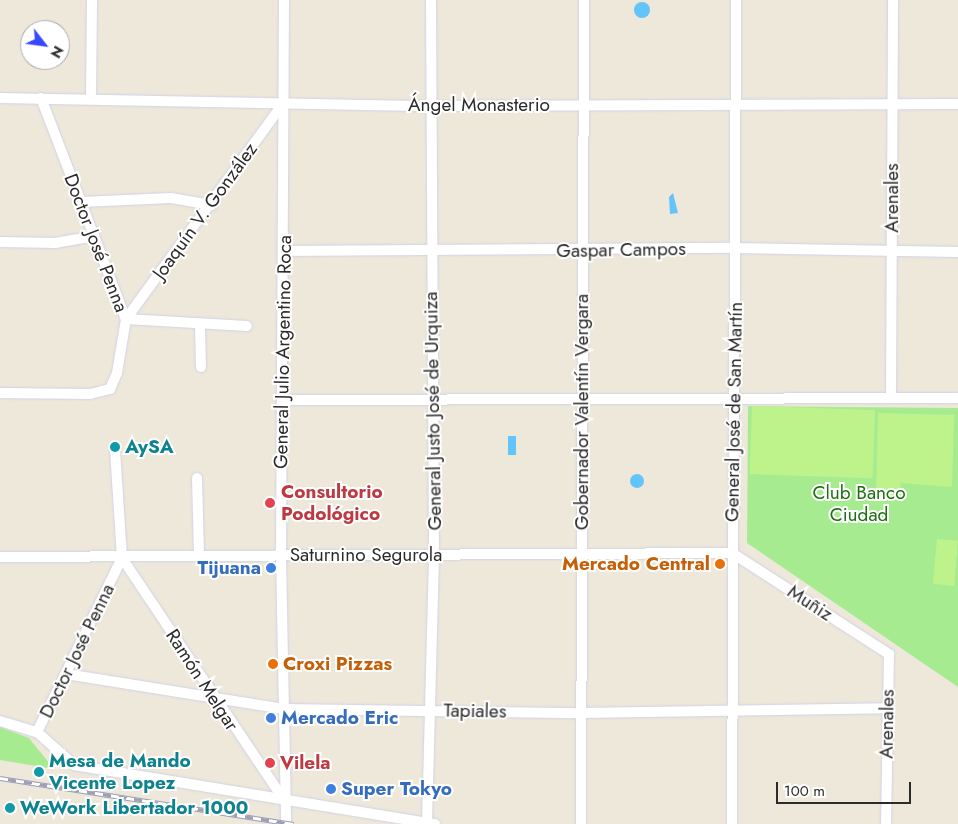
<!DOCTYPE html>
<html>
<head>
<meta charset="utf-8">
<style>
	body { margin:0 }
	#map { position:relative; width:958px; height:824px; overflow:hidden; background:#eee8db; font-family:Jost,sans-serif }
	div>[style] { position:absolute }
	.green>* { inset:0; background:#a7eb91 }
	.pitch>* { inset:0; background:#bef38c; transform-origin:0 0 }
	.water>* { inset:0; background:#63c4fc; transform-origin:0 0 }
	.round { border-radius:50% }
	.roads { filter:drop-shadow(0 0 1px #d0d2e5) drop-shadow(0 0 1px #d0d2e5) }
	.minor>* { height:10px; margin:-5px; padding:0 5px; transform-origin:5px; border-radius:5px; background:#fff }
	.rail>* { height:4.5px; margin-top:-2.25px; transform-origin:0; background:repeating-linear-gradient(90deg,#fff 0 8px,#9d9eb7 0 16px); box-sizing:border-box; border-block:1px solid #9d9eb7 }
	.dots>* { width:14px; height:14px; translate:-50% -50%; box-sizing:border-box; border:2px solid #fff; border-radius:50% }
	span { translate:-50% -50%; white-space:nowrap; text-align:center; line-height:1.15; -webkit-text-stroke:4px #fff; paint-order:stroke }
	.street-label { font-size:19px; color:#2b2b2b }
	.culture-label { font-size:19px; color:#0d838f; font-weight:700 }
	.left { translate:0 -50%; text-align:left }
	.health-label { font-size:19px; color:#be3a42; font-weight:700 }
	.park-label { font-size:19px; color:#1d7012 }
	.food-label { font-size:19px; color:#c56008; font-weight:700 }
	.right { translate:-100% -50%; text-align:right }
	.shop-label { font-size:19px; color:#366cbe; font-weight:700 }
	.north { position:absolute; left:20px; top:20px; width:50px; height:50px; box-sizing:border-box; background:#fff; border:1px solid #aaa; border-radius:50%; rotate:120deg; font-size:14px; font-weight:700; line-height:20px; text-align:center; color:#2b2b2b }
	.north::after { content:''; display:block; margin:auto; width:18px; height:22px; background:#3749ff; clip-path:polygon(50% 0,100% 100%,50% 72%,0 100%) }
	.scale { position:absolute; left:776px; top:782px; width:135px; height:22px; box-sizing:border-box; border:2px solid #2b2b2b; border-top:0; padding-left:6px; font-size:15px; line-height:18px; white-space:nowrap; color:#2b2b2b; -webkit-text-stroke:4px #fff; paint-order:stroke }
</style>
</head>
<body>
<div id="map">
	<div class="green">
		<i style="clip-path:polygon(748px 406px,958px 408px,958px 687px,747px 543px)"></i>
		<i style="clip-path:polygon(0 727px,29px 738px,54px 769px,0 760px)"></i>
	</div>
	<div class="pitch">
		<i style="left:752px;top:406px;width:123px;height:68px;rotate:2deg"></i>
		<i style="clip-path:polygon(878px 413px,954px 415px,952px 487px,901px 483px,899px 500px,876px 500px)"></i>
		<i style="left:937px;top:539px;width:21px;height:45px;rotate:5deg"></i>
	</div>
	<div class="water">
		<i class="round" style="left:634px;top:2px;width:16px;height:16px"></i>
		<i style="clip-path:polygon(673px 193px,678px 213px,670px 214px,669px 197px)"></i>
		<i style="left:516px;top:436px;width:19px;height:8px;rotate:90deg"></i>
		<i class="round" style="left:630px;top:474px;width:14px;height:14px"></i>
	</div>
	<div class="roads">
		<div class="minor">
			<i style="left:284px;top:0;width:555px;rotate:90.31deg"></i>
			<i style="left:281px;top:555px;width:269px;rotate:88.9deg"></i>
			<i style="left:0;top:98px;width:431px;rotate:1.1deg"></i>
			<i style="left:431px;top:106px;width:527px;rotate:-0.22deg"></i>
			<i style="left:41px;top:98px;width:237px;rotate:69deg"></i>
			<i style="left:91px;top:98px;width:98px;rotate:-89.4deg"></i>
			<i style="left:81px;top:202px;width:90px;rotate:-2.5deg"></i>
			<i style="left:171px;top:198px;width:41px;rotate:9.9deg"></i>
			<i style="left:0;top:242px;width:55px;rotate:1deg"></i>
			<i style="left:55px;top:243px;width:40px;rotate:-10deg"></i>
			<i style="left:284px;top:251px;width:451px;rotate:-0.4deg"></i>
			<i style="left:735px;top:248px;width:223px;rotate:1deg"></i>
			<i style="left:126px;top:319px;width:121px;rotate:3.3deg"></i>
			<i style="left:200px;top:327px;width:40px;rotate:88.6deg"></i>
			<i style="left:0;top:393px;width:90px;rotate:0.6deg"></i>
			<i style="left:90px;top:394px;width:21px;rotate:-14deg"></i>
			<i style="left:110px;top:389px;width:17px;rotate:-66deg"></i>
			<i style="left:117px;top:373px;width:55px;rotate:-80.5deg"></i>
			<i style="left:126px;top:319px;width:268px;rotate:-53.9deg"></i>
			<i style="left:891px;top:396px;width:396px;rotate:-89.7deg"></i>
			<i style="left:283px;top:400px;width:675px;rotate:-0.17deg"></i>
			<i style="left:197px;top:478px;width:78px;rotate:88.5deg"></i>
			<i style="left:0;top:557px;width:732px;rotate:-0.31deg"></i>
			<i style="left:732px;top:553px;width:187px;rotate:32.8deg"></i>
			<i style="left:889px;top:654px;width:170px;rotate:91deg"></i>
			<i style="left:122px;top:558px;width:291px;rotate:56.2deg"></i>
			<i style="left:66px;top:674px;width:221px;rotate:9.1deg"></i>
			<i style="left:284px;top:709px;width:296px;rotate:0.8deg"></i>
			<i style="left:580px;top:713px;width:307px;rotate:-0.9deg"></i>
			<i style="left:0;top:721px;width:39px;rotate:17deg"></i>
			<i style="left:37px;top:732px;width:50px;rotate:41.7deg"></i>
			<i style="left:74px;top:765px;width:366px;rotate:9.3deg"></i>
			<i style="left:37px;top:732px;width:194px;rotate:-64deg"></i>
			<i style="left:122px;top:558px;width:107px;rotate:-93.7deg"></i>
			<i style="left:427px;top:823px;width:269px;rotate:-88.5deg"></i>
			<i style="left:434px;top:554px;width:554px;rotate:-90.31deg"></i>
			<i style="left:581px;top:824px;width:824px;rotate:-89.79deg"></i>
			<i style="left:732px;top:824px;width:824px;rotate:-89.72deg"></i>
		</div>
	</div>
	<div class="rail">
		<i style="left:0;top:778px;width:297px;rotate:8.9deg"></i>
	</div>
	<div class="dots">
		<i style="left:115px;top:447px;background:#0f9aa8"></i>
		<i style="left:270px;top:503px;background:#e0444e"></i>
		<i style="left:720px;top:564px;background:#e8710a"></i>
		<i style="left:271px;top:568px;background:#3f7fe0"></i>
		<i style="left:273px;top:664px;background:#e8710a"></i>
		<i style="left:271px;top:718px;background:#3f7fe0"></i>
		<i style="left:270px;top:763px;background:#e0444e"></i>
		<i style="left:39px;top:772px;background:#0f9aa8"></i>
		<i style="left:331px;top:789px;background:#3f7fe0"></i>
		<i style="left:10px;top:808px;background:#0f9aa8"></i>
	</div>
	<div class="street-label">
		<span style="left:479px;top:105px">Ángel Monasterio</span>
		<span style="left:892px;top:198px;rotate:-90deg">Arenales</span>
		<span style="left:205px;top:211px;rotate:-54deg">Joaquín V. González</span>
		<span style="left:96px;top:243px;rotate:69deg">Doctor José Penna</span>
		<span style="left:621px;top:250px;rotate:-1deg">Gaspar Campos</span>
		<span style="left:283px;top:352px;rotate:-89deg">General Julio Argentino Roca</span>
		<span style="left:433px;top:411px;rotate:-91deg">General Justo José de Urquiza</span>
		<span style="left:582px;top:412px;rotate:-90deg">Gobernador Valentín Vergara</span>
		<span style="left:734px;top:412px;rotate:-89deg">General José de San Martín</span>
		<span style="left:366px;top:555px">Saturnino Segurola</span>
		<span style="left:810px;top:603px;rotate:33deg">Muñiz</span>
		<span style="left:77px;top:651px;rotate:-64deg">Doctor José Penna</span>
		<span style="left:202px;top:680px;rotate:57deg">Ramón Melgar</span>
		<span style="left:475px;top:711px;rotate:1deg">Tapiales</span>
		<span style="left:887px;top:724px;rotate:-89deg">Arenales</span>
	</div>
	<div class="culture-label">
		<span class="left" style="left:125px;top:447px">AySA</span>
		<span class="left" style="left:49px;top:772px">Mesa de Mando<br>Vicente Lopez</span>
		<span class="left" style="left:20px;top:808px">WeWork Libertador 1000</span>
	</div>
	<div class="health-label">
		<span class="left" style="left:281px;top:503px">Consultorio<br>Podológico</span>
		<span class="left" style="left:280px;top:763px">Vilela</span>
	</div>
	<div class="park-label">
		<span style="left:859px;top:504px">Club Banco<br>Ciudad</span>
	</div>
	<div class="food-label">
		<span class="right" style="left:710px;top:564px">Mercado Central</span>
		<span class="left" style="left:283px;top:664px">Croxi Pizzas</span>
	</div>
	<div class="shop-label">
		<span class="right" style="left:261px;top:568px">Tijuana</span>
		<span class="left" style="left:281px;top:718px">Mercado Eric</span>
		<span class="left" style="left:341px;top:789px">Super Tokyo</span>
	</div>
	<div class="north">N</div>
	<div class="scale">100 m</div>
</div>
</body>
</html>
